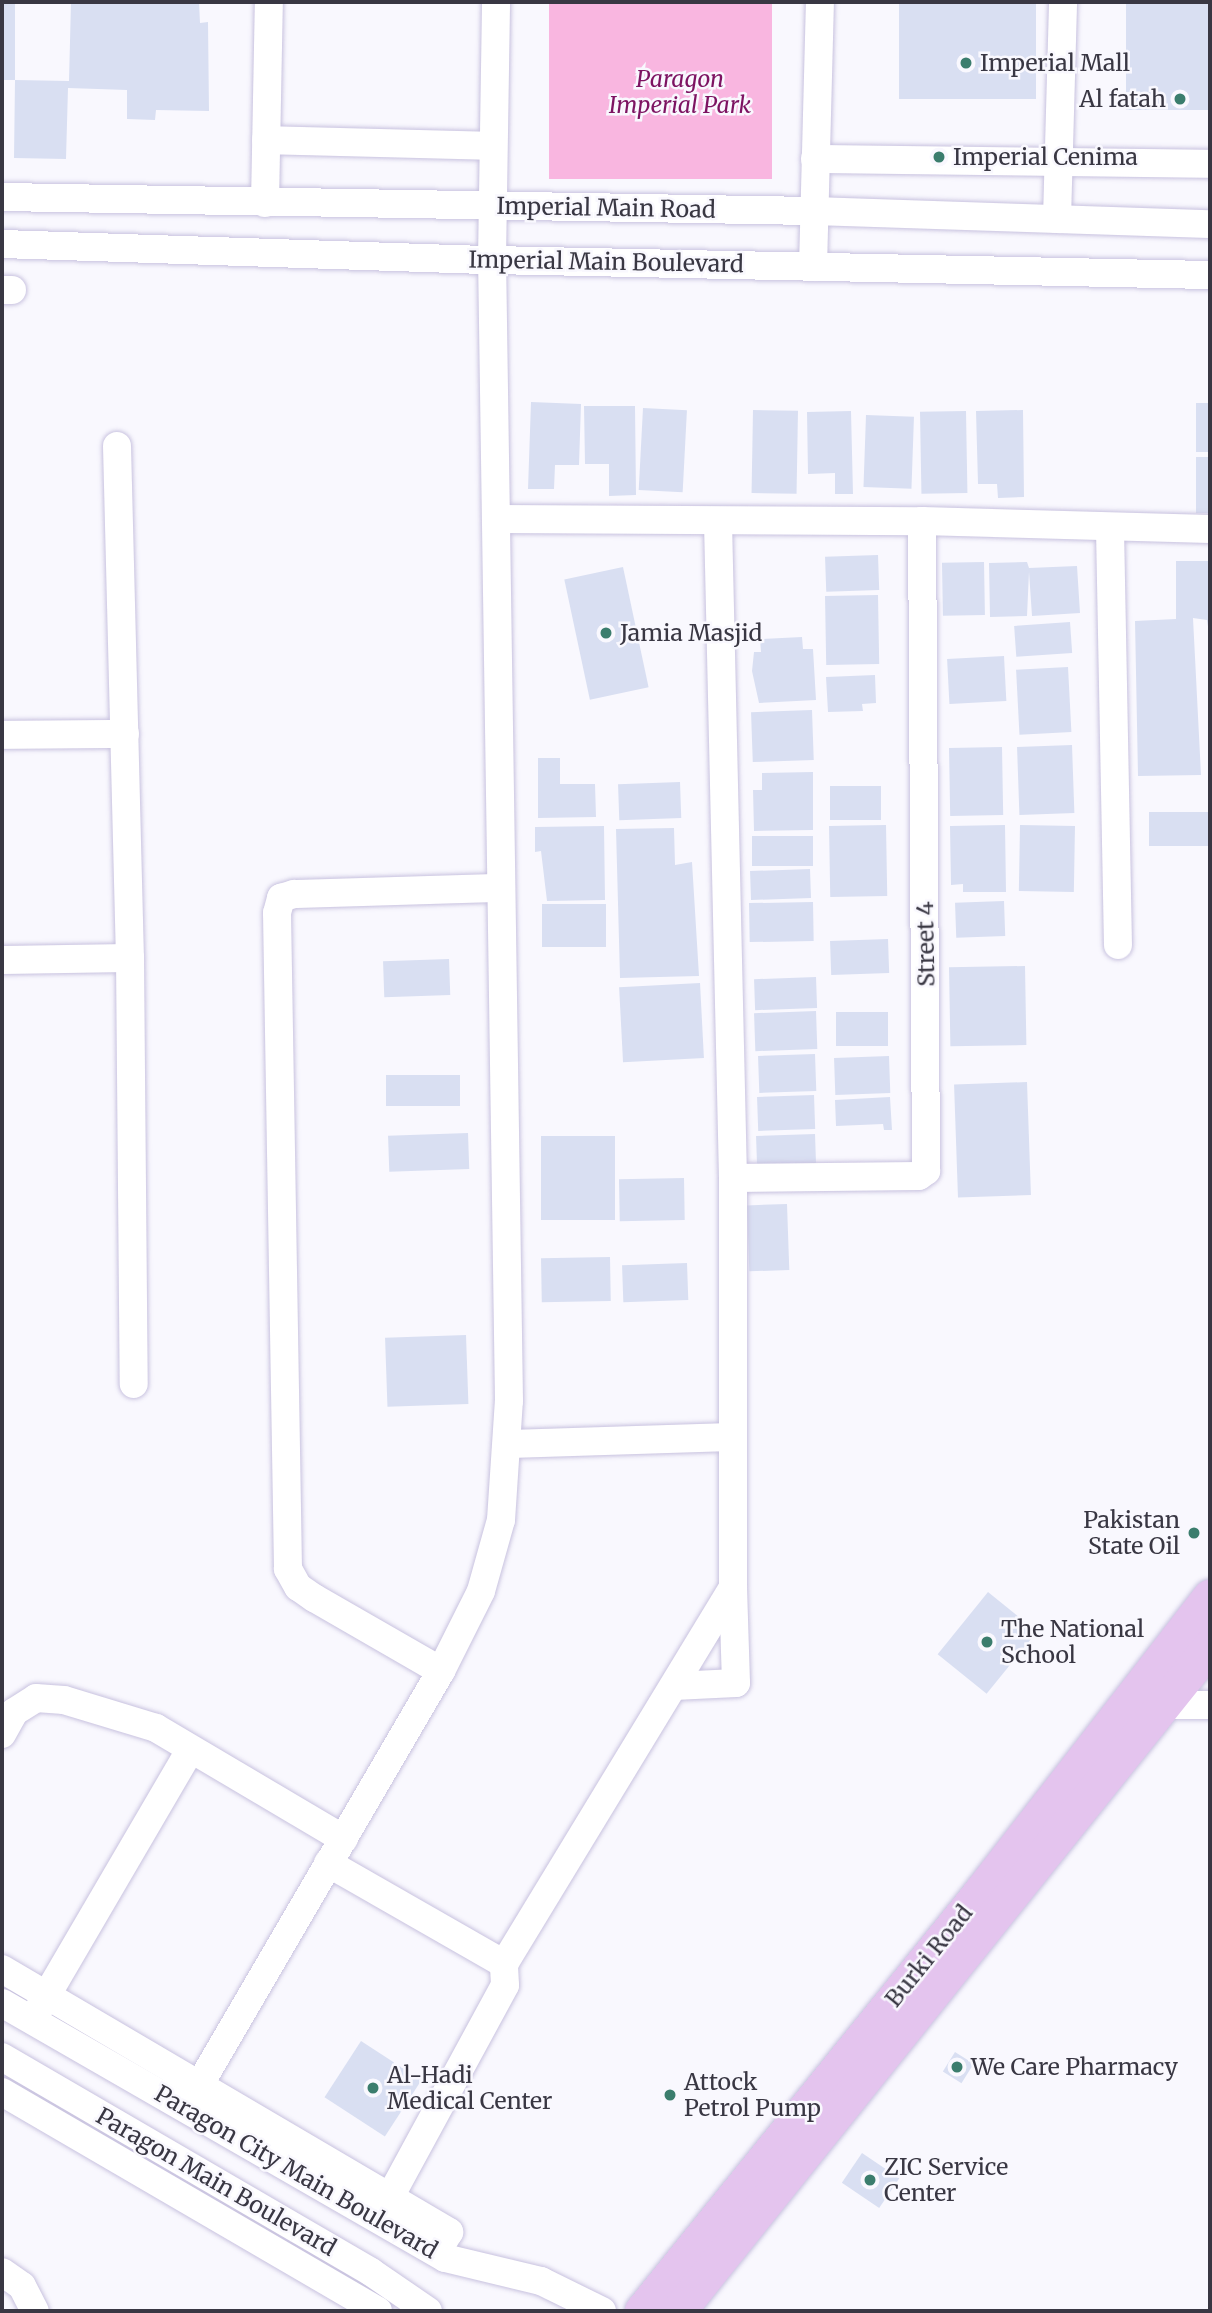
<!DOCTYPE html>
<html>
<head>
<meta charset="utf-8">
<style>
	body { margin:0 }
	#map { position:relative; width:1212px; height:2313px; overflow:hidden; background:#f9f8fe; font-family:Merriweather,serif }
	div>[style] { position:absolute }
	.green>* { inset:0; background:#f9b6e0; transform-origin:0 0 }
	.building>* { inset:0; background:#d9dff2; transform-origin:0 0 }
	.roads { filter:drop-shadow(0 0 2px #c8c2df) drop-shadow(0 0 2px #c8c2df) }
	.minor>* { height:28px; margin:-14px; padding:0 14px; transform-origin:14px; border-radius:14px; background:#fff }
	.major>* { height:35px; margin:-17.5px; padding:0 17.5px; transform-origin:17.5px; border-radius:17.5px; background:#e4c4ee }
	.dots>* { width:19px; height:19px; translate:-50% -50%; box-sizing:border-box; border:4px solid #f9f8fe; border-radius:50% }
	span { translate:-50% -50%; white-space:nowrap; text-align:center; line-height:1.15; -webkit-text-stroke:5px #f9f8fe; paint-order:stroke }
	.poi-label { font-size:23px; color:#393743 }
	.left { translate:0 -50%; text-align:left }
	.right { translate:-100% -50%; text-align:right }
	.park-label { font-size:23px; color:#7d1362; font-style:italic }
	.street-label { font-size:23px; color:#393743 }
	.frame { position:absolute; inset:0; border:4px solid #393743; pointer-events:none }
</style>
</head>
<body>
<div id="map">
	<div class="green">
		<i style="left:549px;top:2px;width:223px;height:177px"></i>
	</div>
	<div class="building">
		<i style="left:2px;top:2px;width:13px;height:78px"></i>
		<i style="clip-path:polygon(71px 2px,199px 2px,200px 23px,208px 22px,209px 111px,156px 110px,155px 120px,127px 119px,127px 90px,68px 88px,66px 159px,14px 158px,15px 80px,69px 81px)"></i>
		<i style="left:899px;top:2px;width:137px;height:97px"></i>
		<i style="left:1126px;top:2px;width:84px;height:108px"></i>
		<i style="clip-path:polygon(531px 402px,581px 404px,579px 465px,555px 465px,554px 489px,528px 489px)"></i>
		<i style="left:1196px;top:403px;width:14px;height:49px"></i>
		<i style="clip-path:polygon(584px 406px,635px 406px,636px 495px,609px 496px,609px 464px,585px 464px)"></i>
		<i style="left:643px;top:408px;width:44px;height:82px;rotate:3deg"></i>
		<i style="left:753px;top:410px;width:45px;height:83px;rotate:1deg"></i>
		<i style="clip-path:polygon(1023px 410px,1024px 497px,998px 498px,997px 484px,978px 484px,976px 411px)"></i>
		<i style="clip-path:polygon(851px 411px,853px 494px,835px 494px,835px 473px,808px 474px,807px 412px)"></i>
		<i style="left:966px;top:411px;width:82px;height:46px;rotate:89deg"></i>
		<i style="left:866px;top:415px;width:48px;height:72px;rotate:2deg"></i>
		<i style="left:1196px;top:457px;width:14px;height:56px"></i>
		<i style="left:878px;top:555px;width:35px;height:53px;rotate:88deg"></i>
		<i style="clip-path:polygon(1176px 561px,1210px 561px,1210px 640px,1207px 620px,1193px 618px,1201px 775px,1138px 776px,1135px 621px,1176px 619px)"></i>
		<i style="left:984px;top:562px;width:53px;height:42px;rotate:89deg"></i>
		<i style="clip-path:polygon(1027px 562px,1029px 568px,1077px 566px,1080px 613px,1032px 616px,1029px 572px,1027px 616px,990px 617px,989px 563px)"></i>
		<i style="left:623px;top:567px;width:123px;height:60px;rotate:78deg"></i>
		<i style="left:878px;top:595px;width:69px;height:53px;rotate:89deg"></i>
		<i style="left:1070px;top:622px;width:31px;height:56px;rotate:86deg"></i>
		<i style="clip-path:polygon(802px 637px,803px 649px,813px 649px,816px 700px,759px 703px,752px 671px,754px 652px,761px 652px,760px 639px)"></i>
		<i style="left:1004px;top:656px;width:45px;height:57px;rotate:87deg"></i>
		<i style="left:1068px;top:667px;width:65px;height:52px;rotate:87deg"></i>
		<i style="clip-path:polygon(875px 675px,876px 703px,862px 704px,863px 711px,828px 712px,826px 677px)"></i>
		<i style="left:812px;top:710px;width:50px;height:61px;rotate:88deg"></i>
		<i style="left:1072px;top:745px;width:68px;height:55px;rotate:88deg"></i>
		<i style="left:1002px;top:747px;width:68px;height:53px;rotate:89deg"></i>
		<i style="clip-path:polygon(538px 758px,560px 758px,560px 784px,595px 784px,596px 817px,538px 818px)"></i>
		<i style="clip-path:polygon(813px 772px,813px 830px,754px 831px,753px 790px,762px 790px,762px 773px)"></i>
		<i style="left:680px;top:782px;width:36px;height:62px;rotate:88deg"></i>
		<i style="left:881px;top:786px;width:34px;height:51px;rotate:90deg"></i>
		<i style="left:1210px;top:812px;width:34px;height:61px;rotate:90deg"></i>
		<i style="left:886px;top:825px;width:71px;height:57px;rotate:89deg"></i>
		<i style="clip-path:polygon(1005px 825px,1006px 892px,963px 892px,963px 884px,951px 885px,950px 826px)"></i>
		<i style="left:1020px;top:825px;width:55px;height:66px;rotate:1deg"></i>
		<i style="clip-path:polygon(604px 826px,605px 900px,547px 901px,541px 851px,535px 852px,535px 827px)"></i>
		<i style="clip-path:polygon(674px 828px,675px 865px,692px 862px,699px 976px,620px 978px,616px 829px)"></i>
		<i style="left:813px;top:836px;width:30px;height:61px;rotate:90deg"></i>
		<i style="left:810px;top:869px;width:29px;height:60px;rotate:88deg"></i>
		<i style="left:1004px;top:901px;width:35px;height:49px;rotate:88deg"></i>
		<i style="left:813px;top:902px;width:39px;height:64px;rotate:89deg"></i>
		<i style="left:542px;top:904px;width:64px;height:43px"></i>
		<i style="left:888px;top:939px;width:34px;height:58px;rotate:88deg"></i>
		<i style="left:449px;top:959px;width:36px;height:66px;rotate:88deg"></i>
		<i style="left:1025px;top:966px;width:79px;height:76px;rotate:89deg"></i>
		<i style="left:816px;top:977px;width:31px;height:62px;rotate:88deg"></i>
		<i style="left:700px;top:983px;width:75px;height:81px;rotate:87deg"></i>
		<i style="left:816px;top:1011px;width:38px;height:62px;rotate:88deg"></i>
		<i style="left:836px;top:1012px;width:52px;height:34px"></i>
		<i style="left:815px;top:1054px;width:37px;height:57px;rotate:88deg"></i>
		<i style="left:889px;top:1056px;width:37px;height:55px;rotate:88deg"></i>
		<i style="left:460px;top:1075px;width:31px;height:74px;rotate:90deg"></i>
		<i style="left:1027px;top:1082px;width:113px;height:73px;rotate:88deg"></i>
		<i style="left:814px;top:1095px;width:34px;height:57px;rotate:88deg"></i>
		<i style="clip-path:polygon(890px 1097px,892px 1130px,884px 1130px,883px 1124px,836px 1126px,835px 1100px)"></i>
		<i style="left:468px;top:1133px;width:36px;height:80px;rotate:88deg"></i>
		<i style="left:815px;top:1134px;width:35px;height:59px;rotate:88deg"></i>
		<i style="left:541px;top:1136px;width:74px;height:84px"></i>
		<i style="left:684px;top:1178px;width:42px;height:65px;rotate:89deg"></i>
		<i style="left:787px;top:1204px;width:66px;height:40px;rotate:88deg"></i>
		<i style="left:610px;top:1257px;width:44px;height:69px;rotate:89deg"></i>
		<i style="left:687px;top:1263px;width:37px;height:65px;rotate:88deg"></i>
		<i style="left:466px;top:1335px;width:69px;height:81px;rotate:88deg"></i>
		<i style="left:988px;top:1592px;width:63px;height:80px;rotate:39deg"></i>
		<i style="left:361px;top:2041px;width:72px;height:67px;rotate:33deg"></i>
		<i style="left:955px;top:2052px;width:22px;height:23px;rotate:32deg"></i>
		<i style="left:862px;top:2153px;width:45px;height:36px;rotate:34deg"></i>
	</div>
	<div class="roads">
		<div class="minor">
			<i style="left:266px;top:140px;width:227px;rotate:1.5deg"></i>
			<i style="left:815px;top:159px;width:395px;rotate:0.7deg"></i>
			<i style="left:2px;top:197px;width:811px;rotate:0.99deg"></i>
			<i style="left:813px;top:211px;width:397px;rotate:1.9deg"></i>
			<i style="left:265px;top:203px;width:201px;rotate:-88.9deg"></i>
			<i style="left:1057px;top:219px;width:217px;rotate:-88.4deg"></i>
			<i style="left:2px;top:244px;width:490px;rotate:1.9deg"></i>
			<i style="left:492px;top:260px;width:718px;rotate:1.2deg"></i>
			<i style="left:813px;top:267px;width:265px;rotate:-88.5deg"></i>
			<i style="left:2px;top:290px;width:10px"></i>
			<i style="left:117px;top:446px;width:512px;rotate:88.55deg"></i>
			<i style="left:130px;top:958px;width:426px;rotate:89.5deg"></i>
			<i style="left:497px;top:519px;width:425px;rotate:0.3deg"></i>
			<i style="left:922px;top:521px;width:288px;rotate:1.6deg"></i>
			<i style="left:1110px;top:529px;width:416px;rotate:88.9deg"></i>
			<i style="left:2px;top:735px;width:123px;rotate:-0.5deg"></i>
			<i style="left:2px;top:960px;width:128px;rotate:-0.9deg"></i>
			<i style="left:733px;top:1178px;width:186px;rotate:-0.6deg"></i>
			<i style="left:919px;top:1176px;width:9px;rotate:-36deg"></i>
			<i style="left:926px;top:1171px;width:650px;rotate:-90.35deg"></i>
			<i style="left:508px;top:1444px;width:225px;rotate:-1.8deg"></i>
			<i style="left:441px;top:1671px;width:146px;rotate:-150.1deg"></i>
			<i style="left:314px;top:1598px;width:19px;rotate:-145deg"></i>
			<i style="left:298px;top:1587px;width:21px;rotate:-119deg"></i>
			<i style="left:288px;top:1569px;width:656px;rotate:-90.96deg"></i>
			<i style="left:277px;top:913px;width:16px;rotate:-75deg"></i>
			<i style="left:281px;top:898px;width:14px;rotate:-17deg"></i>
			<i style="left:294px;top:894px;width:204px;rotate:-1.7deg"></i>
			<i style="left:674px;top:1686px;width:62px;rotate:-2.8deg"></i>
			<i style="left:736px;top:1683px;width:95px;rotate:-91.8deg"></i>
			<i style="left:1163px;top:1705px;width:47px"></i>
			<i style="left:2px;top:1734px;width:25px;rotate:-61deg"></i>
			<i style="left:14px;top:1712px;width:26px;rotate:-32deg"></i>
			<i style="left:36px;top:1698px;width:28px;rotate:4deg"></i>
			<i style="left:64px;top:1700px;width:96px;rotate:16.9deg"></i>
			<i style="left:156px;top:1728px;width:218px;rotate:30.6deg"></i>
			<i style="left:328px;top:1863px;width:203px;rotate:29.8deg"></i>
			<i style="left:2px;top:1969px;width:519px;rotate:30.47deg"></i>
			<i style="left:449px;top:2232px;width:23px;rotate:121deg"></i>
			<i style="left:2px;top:2003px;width:511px;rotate:29.93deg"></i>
			<i style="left:445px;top:2258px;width:99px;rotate:13.5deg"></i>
			<i style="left:541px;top:2281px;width:68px;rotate:26.2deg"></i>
			<i style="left:37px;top:2012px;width:301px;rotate:-59.7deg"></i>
			<i style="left:2px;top:2057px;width:427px;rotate:30.2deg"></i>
			<i style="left:371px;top:2272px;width:69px;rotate:34.4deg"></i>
			<i style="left:2px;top:2092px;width:435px;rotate:30.2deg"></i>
			<i style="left:186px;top:2108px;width:506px;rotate:-59.74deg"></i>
			<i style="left:441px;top:1671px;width:89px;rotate:-63.4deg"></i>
			<i style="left:481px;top:1591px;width:74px;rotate:-74.3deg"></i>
			<i style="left:501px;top:1520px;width:119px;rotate:-86.2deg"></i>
			<i style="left:509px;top:1401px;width:1141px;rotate:-90.85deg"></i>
			<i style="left:492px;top:260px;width:258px;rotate:-89.1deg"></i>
			<i style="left:390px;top:2197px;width:241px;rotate:-61.5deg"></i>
			<i style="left:505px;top:1985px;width:21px;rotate:-93deg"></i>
			<i style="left:504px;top:1964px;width:440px;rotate:-58.7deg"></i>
			<i style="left:733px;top:1588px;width:410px;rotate:-90deg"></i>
			<i style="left:733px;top:1178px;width:657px;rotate:-91.31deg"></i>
			<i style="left:2px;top:2272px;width:24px;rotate:35deg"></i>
			<i style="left:22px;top:2286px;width:28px;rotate:63deg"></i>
		</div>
		<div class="major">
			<i style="left:642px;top:2311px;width:538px;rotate:-51.04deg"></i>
			<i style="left:980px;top:1893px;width:375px;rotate:-52.2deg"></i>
			<i style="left:678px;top:2311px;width:852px;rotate:-51.34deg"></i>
		</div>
	</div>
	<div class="dots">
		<i style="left:966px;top:63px;background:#3b7d6d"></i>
		<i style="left:1180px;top:99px;background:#3b7d6d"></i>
		<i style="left:939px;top:157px;background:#3b7d6d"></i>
		<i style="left:606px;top:633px;background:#3b7d6d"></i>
		<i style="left:1194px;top:1533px;background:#3b7d6d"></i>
		<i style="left:987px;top:1642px;background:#3b7d6d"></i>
		<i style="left:957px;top:2067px;background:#3b7d6d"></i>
		<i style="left:373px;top:2088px;background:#3b7d6d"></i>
		<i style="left:670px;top:2095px;background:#3b7d6d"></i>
		<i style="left:870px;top:2180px;background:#3b7d6d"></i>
	</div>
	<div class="poi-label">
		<span class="left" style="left:980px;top:63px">Imperial Mall</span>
		<span class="right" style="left:1166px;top:99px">Al fatah</span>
		<span class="left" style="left:953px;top:157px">Imperial Cenima</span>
		<span class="left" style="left:620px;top:633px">Jamia Masjid</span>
		<span class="right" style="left:1180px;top:1533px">Pakistan<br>State Oil</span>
		<span class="left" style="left:1001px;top:1642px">The National<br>School</span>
		<span class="left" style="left:971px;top:2067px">We Care Pharmacy</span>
		<span class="left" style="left:387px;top:2088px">Al-Hadi<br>Medical Center</span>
		<span class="left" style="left:684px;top:2095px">Attock<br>Petrol Pump</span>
		<span class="left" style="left:884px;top:2180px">ZIC Service<br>Center</span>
	</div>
	<div class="park-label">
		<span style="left:680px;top:92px">Paragon<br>Imperial Park</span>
	</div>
	<div class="street-label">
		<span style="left:606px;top:208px;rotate:1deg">Imperial Main Road</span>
		<span style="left:606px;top:262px;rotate:1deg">Imperial Main Boulevard</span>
		<span style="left:926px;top:944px;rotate:-91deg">Street 4</span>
		<span style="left:929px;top:1956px;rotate:-51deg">Burki Road</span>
		<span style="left:296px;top:2172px;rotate:30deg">Paragon City Main Boulevard</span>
		<span style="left:216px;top:2182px;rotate:30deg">Paragon Main Boulevard</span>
	</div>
	<div class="frame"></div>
</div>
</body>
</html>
